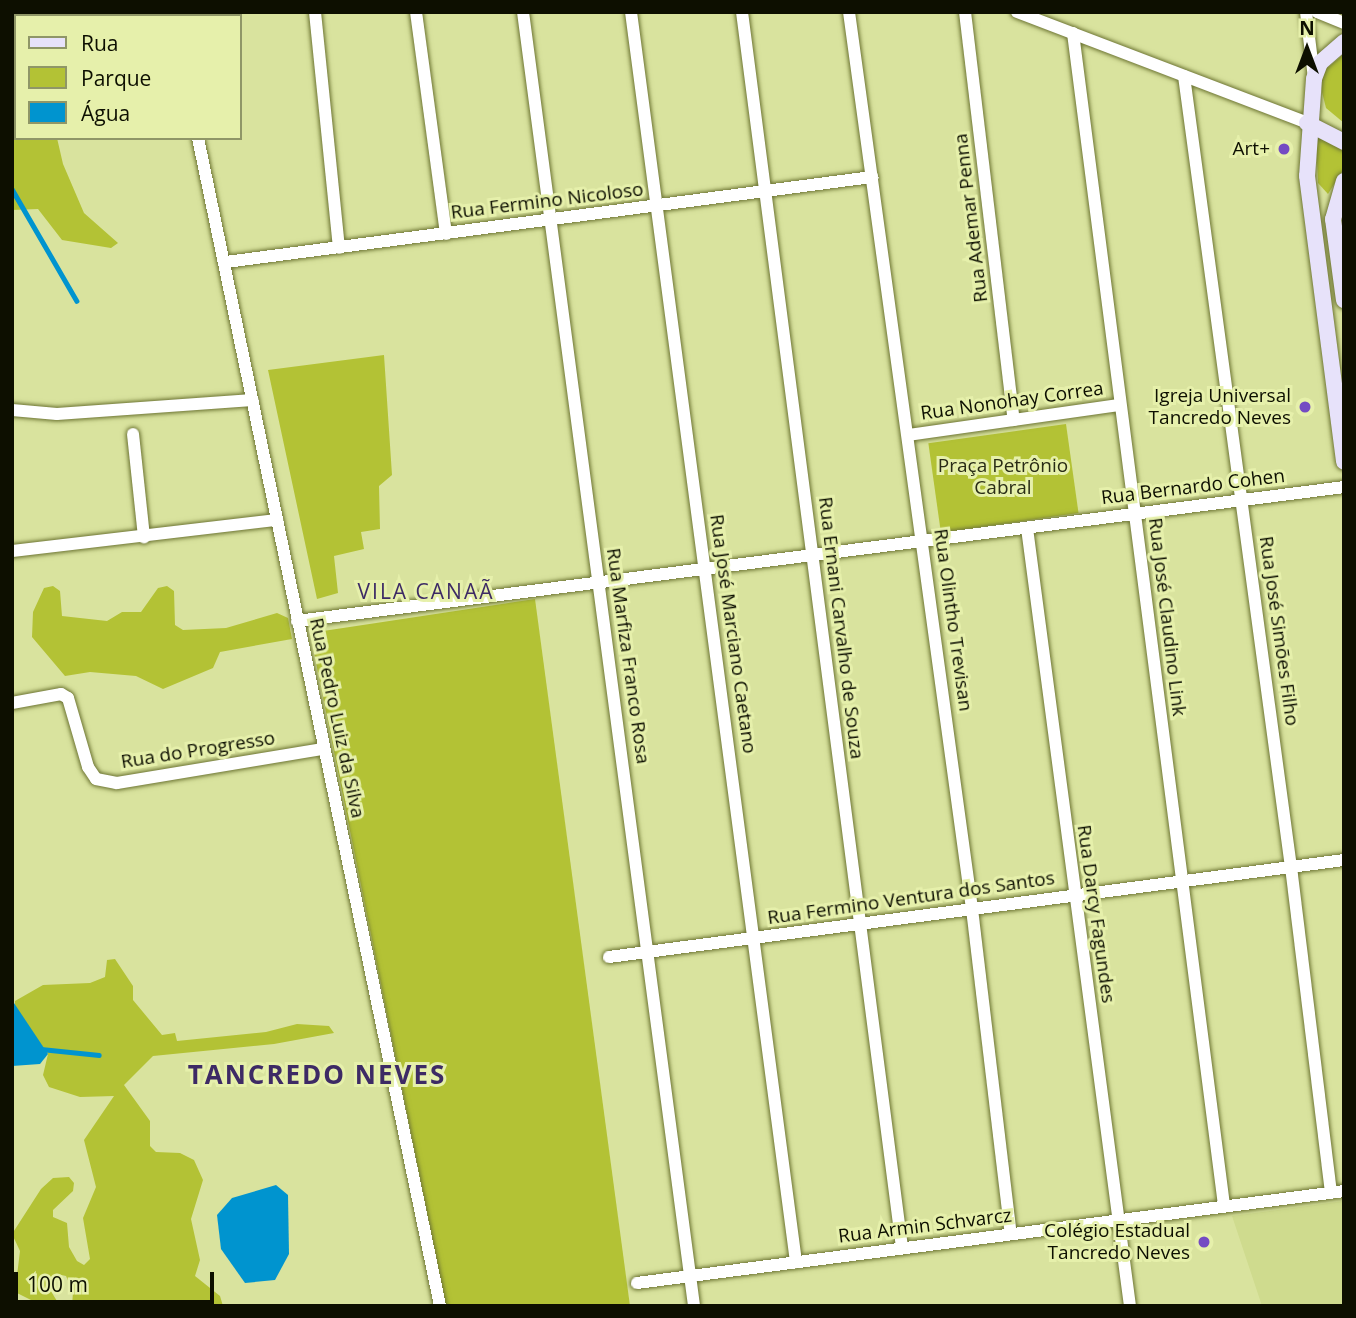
<!DOCTYPE html>
<html>
<head>
<meta charset="utf-8">
<style>
	body { margin:0 }
	#map { position:relative; width:1356px; height:1318px; overflow:hidden; background:#d9e39e; font-family:"Open Sans",sans-serif }
	div>[style] { position:absolute }
	.built>* { inset:0; background:#cfdb8e }
	.green>* { inset:0; background:#b3c235; transform-origin:0 0 }
	.water>* { inset:0; background:#0094cf }
	.stream>* { height:4.5px; margin:-2.25px; padding:0 2.25px; transform-origin:2.25px; border-radius:2.25px; background:#0094cf }
	.roads { filter:drop-shadow(0 0 2px #6d7533) drop-shadow(0 0 2px #6d7533) }
	.minor>* { height:12px; margin:-6px; padding:0 6px; transform-origin:6px; border-radius:6px; background:#fff }
	.major>* { height:16px; margin:-8px; padding:0 8px; transform-origin:8px; border-radius:8px; background:#e7e2fa }
	.dots>* { width:19px; height:19px; translate:-50% -50%; box-sizing:border-box; border:4px solid #e6f0ab; border-radius:50% }
	span { translate:-50% -50%; white-space:nowrap; text-align:center; line-height:1.15; -webkit-text-stroke:6px #e6f0ab; paint-order:stroke }
	.poi-label { font-size:19px; color:#0d0f00 }
	.right { translate:-100% -50%; text-align:right }
	.street-label { font-size:19px; color:#0d0f00 }
	.park-label { font-size:19px; color:#292c15 }
	.neighbourhood-label { font-size:21px; color:#3d2a65; letter-spacing:2px }
	.district-label { font-size:26px; color:#3d2a65; font-weight:700; letter-spacing:2px }
	.frame { position:absolute; inset:0; border:14px solid #0d0f00; pointer-events:none }
	.legend { position:absolute; left:14px; top:14px; width:228px; height:126px; box-sizing:border-box; background:#e6f0ab; border:2px solid #8f9667; margin:0; padding:9px 12px; list-style:none; font-size:21px; color:#0d0f00 }
	.legend li { display:flex; align-items:center; gap:14px; height:35px }
	.legend b { width:35px; border:2px solid #8f9667 }
	.north { position:absolute; left:1272px; top:14px; width:70px; height:70px; -webkit-text-stroke:5px #e6f0ab; paint-order:stroke; rotate:0deg; font-size:19px; font-weight:700; line-height:28px; text-align:center; color:#0d0f00 }
	.north::after { content:''; display:block; margin:auto; width:24px; height:32px; background:#0d0f00; clip-path:polygon(50% 0,100% 100%,50% 72%,0 100%) }
	.scale { position:absolute; left:14px; top:1272px; width:200px; height:32px; box-sizing:border-box; border:4px solid #0d0f00; border-top:0; padding-left:9px; font-size:21px; line-height:24px; white-space:nowrap; color:#0d0f00; -webkit-text-stroke:5px #e6f0ab; paint-order:stroke }
</style>
</head>
<body>
<div id="map">
	<div class="built">
		<i style="clip-path:polygon(1344px 1201px,1344px 1306px,1262px 1306px,1232px 1216px)"></i>
	</div>
	<div class="green">
		<i style="clip-path:polygon(12px 16px,16px 138px,57px 138px,63px 164px,84px 213px,118px 243px,111px 248px,62px 240px,38px 209px,12px 210px)"></i>
		<i style="clip-path:polygon(1344px 54px,1344px 123px,1326px 108px,1320px 84px,1325px 70px)"></i>
		<i style="clip-path:polygon(1316px 137px,1344px 148px,1344px 168px,1328px 194px,1318px 183px)"></i>
		<i style="clip-path:polygon(384px 355px,392px 475px,379px 486px,380px 529px,361px 532px,364px 549px,334px 556px,338px 593px,317px 599px,268px 370px)"></i>
		<i style="left:1066px;top:424px;width:90px;height:139px;rotate:82deg"></i>
		<i style="clip-path:polygon(53px 586px,60px 591px,62px 616px,107px 621px,122px 612px,141px 612px,158px 588px,167px 586px,174px 591px,175px 625px,183px 630px,226px 628px,277px 613px,288px 618px,292px 639px,220px 652px,213px 668px,163px 689px,136px 676px,90px 672px,65px 676px,32px 637px,33px 612px,44px 588px)"></i>
		<i style="clip-path:polygon(535px 599px,630px 1306px,446px 1306px,310px 633px)"></i>
		<i style="clip-path:polygon(115px 959px,133px 986px,133px 1000px,162px 1035px,175px 1033px,177px 1041px,266px 1032px,297px 1024px,329px 1026px,334px 1033px,274px 1044px,153px 1056px,124px 1085px,150px 1121px,150px 1146px,156px 1152px,180px 1153px,194px 1160px,203px 1180px,191px 1219px,200px 1260px,195px 1276px,220px 1296px,223px 1306px,72px 1306px,73px 1292px,66px 1276px,57px 1274px,49px 1288px,60px 1306px,43px 1306px,15px 1292px,20px 1251px,12px 1234px,41px 1189px,53px 1178px,69px 1177px,74px 1183px,73px 1191px,53px 1210px,53px 1217px,67px 1223px,69px 1247px,77px 1261px,84px 1265px,90px 1259px,83px 1218px,96px 1187px,84px 1140px,114px 1096px,80px 1097px,49px 1087px,43px 1075px,48px 1054px,15px 1010px,15px 1001px,43px 985px,90px 983px,105px 977px,107px 960px)"></i>
	</div>
	<div class="water">
		<i style="clip-path:polygon(12px 1000px,48px 1054px,40px 1064px,12px 1066px)"></i>
		<i style="clip-path:polygon(276px 1185px,288px 1195px,289px 1254px,275px 1280px,245px 1283px,221px 1249px,217px 1215px,232px 1198px)"></i>
	</div>
	<div class="stream">
		<i style="left:12px;top:189px;width:129px;rotate:59.9deg"></i>
		<i style="left:41px;top:1049px;width:58px;rotate:5.9deg"></i>
	</div>
	<div class="roads">
		<div class="minor">
			<i style="left:174px;top:12px;width:4px;rotate:90deg"></i>
			<i style="left:315px;top:12px;width:237px;rotate:84.2deg"></i>
			<i style="left:416px;top:12px;width:224px;rotate:82.3deg"></i>
			<i style="left:523px;top:12px;width:1305px;rotate:82.47deg"></i>
			<i style="left:631px;top:12px;width:1261px;rotate:82.48deg"></i>
			<i style="left:742px;top:12px;width:1246px;rotate:82.62deg"></i>
			<i style="left:849px;top:12px;width:905px;rotate:82.19deg"></i>
			<i style="left:972px;top:909px;width:327px;rotate:83.2deg"></i>
			<i style="left:965px;top:12px;width:411px;rotate:83.2deg"></i>
			<i style="left:1017px;top:12px;width:311px;rotate:20.9deg"></i>
			<i style="left:1306px;top:12px;width:66px;rotate:83.1deg"></i>
			<i style="left:1317px;top:12px;width:29px;rotate:22deg"></i>
			<i style="left:1073px;top:33px;width:1183px;rotate:82.66deg"></i>
			<i style="left:1184px;top:76px;width:798px;rotate:82.3deg"></i>
			<i style="left:1291px;top:867px;width:328px;rotate:83deg"></i>
			<i style="left:198px;top:138px;width:1193px;rotate:78.29deg"></i>
			<i style="left:226px;top:262px;width:652px;rotate:-7.5deg"></i>
			<i style="left:12px;top:410px;width:45px;rotate:5.1deg"></i>
			<i style="left:57px;top:414px;width:196px;rotate:-4.1deg"></i>
			<i style="left:133px;top:434px;width:104px;rotate:83.9deg"></i>
			<i style="left:908px;top:435px;width:214px;rotate:-8.1deg"></i>
			<i style="left:1027px;top:528px;width:785px;rotate:82.46deg"></i>
			<i style="left:12px;top:551px;width:267px;rotate:-6.7deg"></i>
			<i style="left:297px;top:621px;width:1056px;rotate:-7.29deg"></i>
			<i style="left:12px;top:703px;width:50px;rotate:-10.4deg"></i>
			<i style="left:61px;top:694px;width:8px;rotate:30deg"></i>
			<i style="left:68px;top:698px;width:72px;rotate:73.8deg"></i>
			<i style="left:88px;top:767px;width:14px;rotate:56deg"></i>
			<i style="left:96px;top:779px;width:21px;rotate:11deg"></i>
			<i style="left:117px;top:783px;width:209px;rotate:-9.4deg"></i>
			<i style="left:609px;top:957px;width:741px;rotate:-7.52deg"></i>
			<i style="left:637px;top:1283px;width:713px;rotate:-7.41deg"></i>
		</div>
		<div class="major">
			<i style="left:1344px;top:42px;width:32px;rotate:139deg"></i>
			<i style="left:1320px;top:63px;width:17px;rotate:111deg"></i>
			<i style="left:1314px;top:79px;width:97px;rotate:94.1deg"></i>
			<i style="left:1307px;top:176px;width:288px;rotate:82.6deg"></i>
			<i style="left:1307px;top:123px;width:42px;rotate:27.2deg"></i>
			<i style="left:1344px;top:181px;width:40px;rotate:106deg"></i>
			<i style="left:1333px;top:219px;width:82px;rotate:82.3deg"></i>
		</div>
	</div>
	<div class="dots">
		<i style="left:1284px;top:149px;background:#744bc3"></i>
		<i style="left:1305px;top:407px;background:#744bc3"></i>
		<i style="left:1204px;top:1242px;background:#744bc3"></i>
	</div>
	<div class="poi-label">
		<span class="right" style="left:1270px;top:149px">Art+</span>
		<span class="right" style="left:1291px;top:407px">Igreja Universal<br>Tancredo Neves</span>
		<span class="right" style="left:1190px;top:1242px">Colégio Estadual<br>Tancredo Neves</span>
	</div>
	<div class="street-label">
		<span style="left:547px;top:201px;rotate:-7deg">Rua Fermino Nicoloso</span>
		<span style="left:971px;top:218px;rotate:-97deg">Rua Ademar Penna</span>
		<span style="left:1012px;top:401px;rotate:-8deg">Rua Nonohay Correa</span>
		<span style="left:1193px;top:487px;rotate:-7deg">Rua Bernardo Cohen</span>
		<span style="left:1167px;top:617px;rotate:83deg">Rua José Claudino Link</span>
		<span style="left:953px;top:620px;rotate:82deg">Rua Olintho Trevisan</span>
		<span style="left:841px;top:628px;rotate:83deg">Rua Ernani Carvalho de Souza</span>
		<span style="left:1279px;top:631px;rotate:82deg">Rua José Simões Filho</span>
		<span style="left:733px;top:634px;rotate:82deg">Rua José Marciano Caetano</span>
		<span style="left:628px;top:656px;rotate:82deg">Rua Marfiza Franco Rosa</span>
		<span style="left:337px;top:718px;rotate:78deg">Rua Pedro Luiz da Silva</span>
		<span style="left:198px;top:750px;rotate:-9deg">Rua do Progresso</span>
		<span style="left:911px;top:898px;rotate:-8deg">Rua Fermino Ventura dos Santos</span>
		<span style="left:1096px;top:914px;rotate:82deg">Rua Darcy Fagundes</span>
		<span style="left:925px;top:1226px;rotate:-7deg">Rua Armin Schvarcz</span>
	</div>
	<div class="park-label">
		<span style="left:1003px;top:477px">Praça Petrônio<br>Cabral</span>
	</div>
	<div class="neighbourhood-label">
		<span style="left:426px;top:591px">VILA CANAÃ</span>
	</div>
	<div class="district-label">
		<span style="left:317px;top:1075px">TANCREDO NEVES</span>
	</div>
	<div class="frame"></div>
	<ul class="legend">
	<li><b style="height:9px;background:#e7e2fa"></b>Rua</li>
	<li><b style="height:19px;background:#b3c235"></b>Parque</li>
	<li><b style="height:19px;background:#0094cf"></b>Água</li>
	</ul>
	<div class="north">N</div>
	<div class="scale">100 m</div>
</div>
</body>
</html>
